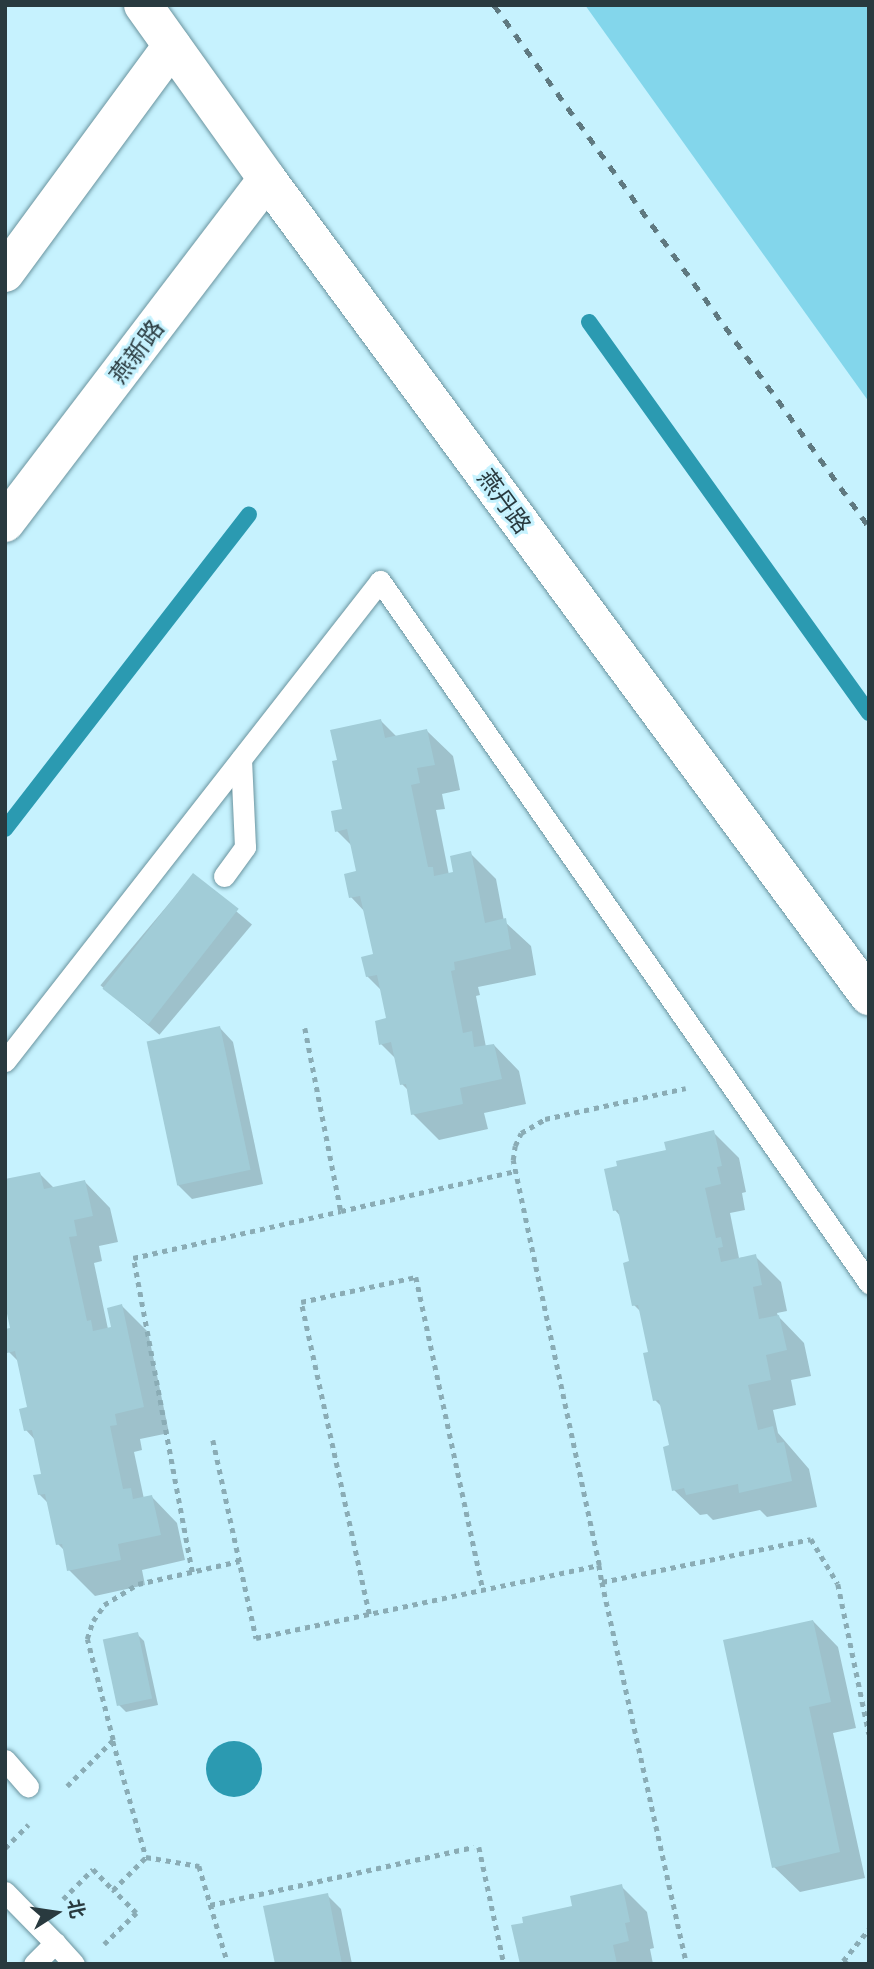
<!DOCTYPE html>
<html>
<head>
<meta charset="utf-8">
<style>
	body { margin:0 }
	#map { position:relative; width:874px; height:1969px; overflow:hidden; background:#c6f2fe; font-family:Manrope,"Noto Sans SC",sans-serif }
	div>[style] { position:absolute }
	.green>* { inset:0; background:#83d6eb }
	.water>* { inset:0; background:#2b9ab1 }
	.round { border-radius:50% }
	.shadow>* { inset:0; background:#0003; transform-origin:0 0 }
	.stream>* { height:16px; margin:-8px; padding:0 8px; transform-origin:8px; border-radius:8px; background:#2b9ab1 }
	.building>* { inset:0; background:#a1ccd7; transform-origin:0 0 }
	.path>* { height:4.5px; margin-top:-2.25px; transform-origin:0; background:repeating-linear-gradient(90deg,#8aacb5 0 5px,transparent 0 10px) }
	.roads { filter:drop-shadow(0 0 2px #6b949f) drop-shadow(0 0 2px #6b949f) }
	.service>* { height:21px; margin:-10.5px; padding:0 10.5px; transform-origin:10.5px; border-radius:10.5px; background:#fff }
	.tertiary>* { height:38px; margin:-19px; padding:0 19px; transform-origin:19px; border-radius:19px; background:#fff }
	.rail>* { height:5px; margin-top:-2.5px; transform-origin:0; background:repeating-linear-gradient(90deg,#5f7980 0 9px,transparent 0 18px) }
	span { translate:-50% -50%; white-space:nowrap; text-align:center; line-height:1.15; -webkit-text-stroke:6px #c6f2fe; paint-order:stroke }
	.street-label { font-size:24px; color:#293a3f }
	.frame { position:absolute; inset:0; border:7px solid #293a3f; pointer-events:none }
	.north { position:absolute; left:21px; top:1878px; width:70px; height:70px; -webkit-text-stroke:5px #c6f2fe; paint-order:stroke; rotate:78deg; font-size:19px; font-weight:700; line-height:28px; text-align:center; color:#293a3f }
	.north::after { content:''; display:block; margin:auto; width:24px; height:32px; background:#293a3f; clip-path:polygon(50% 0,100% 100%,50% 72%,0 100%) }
</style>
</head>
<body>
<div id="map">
	<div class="green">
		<i style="clip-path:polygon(585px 5px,869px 5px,869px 402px)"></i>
	</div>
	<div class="water">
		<i class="round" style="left:206px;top:1741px;width:56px;height:56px"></i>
	</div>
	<div class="shadow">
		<i style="clip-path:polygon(381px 721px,397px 737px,427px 731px,453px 756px,460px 790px,442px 794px,445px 809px,436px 810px,449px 875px,455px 873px,470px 853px,496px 879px,504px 921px,531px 946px,536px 975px,478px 987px,480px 995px,476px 996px,486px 1047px,494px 1045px,519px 1071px,526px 1104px,484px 1113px,488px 1129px,439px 1140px,413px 1114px,409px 1091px,402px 1084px,397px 1060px,381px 1044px,388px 1020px,382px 991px,367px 976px,375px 956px,365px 912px,351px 897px,358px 873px,353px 847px,337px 831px,344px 810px,339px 762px)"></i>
		<i style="left:193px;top:875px;width:77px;height:144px;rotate:40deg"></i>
		<i style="clip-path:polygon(220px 1028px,233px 1042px,263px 1184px,192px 1199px,178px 1185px)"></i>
		<i style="clip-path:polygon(713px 1132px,739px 1158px,746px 1192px,742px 1193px,745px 1210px,730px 1213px,739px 1258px,755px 1256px,781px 1282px,787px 1311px,777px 1313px,778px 1316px,804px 1343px,811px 1376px,791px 1380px,796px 1405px,773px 1410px,778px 1433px,809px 1469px,817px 1507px,767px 1517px,760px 1510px,713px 1520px,707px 1514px,700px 1515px,674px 1490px,671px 1447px,663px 1408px,655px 1400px,650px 1354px,642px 1313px,634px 1305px,631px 1263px,621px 1217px,615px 1210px,668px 1151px)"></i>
		<i style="clip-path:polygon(40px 1174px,55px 1189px,85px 1182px,110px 1208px,118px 1242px,99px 1246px,102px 1261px,94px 1263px,108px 1329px,113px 1328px,122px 1306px,148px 1332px,169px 1433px,140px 1439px,142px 1450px,134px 1452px,144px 1499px,152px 1497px,177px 1523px,185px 1560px,142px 1570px,145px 1585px,95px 1596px,69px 1570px,65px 1551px,58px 1544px,50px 1505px,39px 1494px,43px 1475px,36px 1441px,26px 1430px,29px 1408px,19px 1362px,9px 1352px)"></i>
		<i style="clip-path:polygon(813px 1621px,838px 1647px,856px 1728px,833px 1733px,865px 1878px,800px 1892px,774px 1867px)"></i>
		<i style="clip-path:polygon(137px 1634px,144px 1641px,158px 1705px,126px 1712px,119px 1705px)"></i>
		<i style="clip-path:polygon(621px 1886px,647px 1912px,654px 1948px,650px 1949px,653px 1964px,522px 1964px,574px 1907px)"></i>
		<i style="clip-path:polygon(327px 1895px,341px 1909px,352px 1964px,277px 1964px)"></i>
	</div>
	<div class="stream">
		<i style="left:589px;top:322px;width:481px;rotate:54.4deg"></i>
		<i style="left:5px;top:829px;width:398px;rotate:-52.2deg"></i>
	</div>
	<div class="building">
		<i style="clip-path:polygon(381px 719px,385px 738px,427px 729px,435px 765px,417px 768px,420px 783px,411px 785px,428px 867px,433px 867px,434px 876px,453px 872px,450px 856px,471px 851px,485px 923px,506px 918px,511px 949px,454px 962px,455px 970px,451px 971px,463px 1033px,472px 1031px,474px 1047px,494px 1044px,502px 1079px,460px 1088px,463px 1104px,411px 1115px,406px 1084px,400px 1085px,391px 1042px,379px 1045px,375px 1021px,386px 1018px,377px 975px,366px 977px,361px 957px,373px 954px,360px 896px,349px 898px,344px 874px,356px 871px,347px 829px,335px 832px,331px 811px,342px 809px,332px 761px,337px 760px,330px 730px)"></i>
		<i style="left:193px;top:873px;width:58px;height:147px;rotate:38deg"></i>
		<i style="left:220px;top:1026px;width:147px;height:75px;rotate:78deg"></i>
		<i style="clip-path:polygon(714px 1130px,722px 1166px,717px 1167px,721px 1184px,705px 1188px,716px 1238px,721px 1237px,723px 1247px,718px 1248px,721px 1262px,756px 1254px,762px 1285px,753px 1287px,759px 1319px,779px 1315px,787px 1350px,766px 1355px,771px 1380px,748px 1385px,758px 1430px,773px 1426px,777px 1443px,784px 1442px,792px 1481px,739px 1493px,738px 1484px,686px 1495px,684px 1488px,672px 1491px,663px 1447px,669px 1445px,659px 1400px,653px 1401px,643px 1353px,648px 1352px,638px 1305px,632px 1306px,623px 1263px,629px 1261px,618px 1210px,613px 1211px,604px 1169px,617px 1166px,616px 1161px,666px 1150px,664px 1142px)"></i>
		<i style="clip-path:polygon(40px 1172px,44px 1189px,85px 1180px,93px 1216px,74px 1220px,77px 1236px,69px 1237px,87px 1321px,91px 1320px,93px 1331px,111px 1327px,107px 1308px,122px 1304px,144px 1407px,115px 1414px,117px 1425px,110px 1426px,123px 1489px,131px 1488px,133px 1499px,152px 1495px,161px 1535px,118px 1544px,121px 1560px,67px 1571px,62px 1544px,56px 1545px,45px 1494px,38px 1495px,33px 1475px,41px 1474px,32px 1430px,24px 1431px,19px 1409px,27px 1407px,15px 1351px,7px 1353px,5px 1343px,5px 1329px,10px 1328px,5px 1304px,5px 1179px)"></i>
		<i style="clip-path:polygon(813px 1620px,831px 1702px,809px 1707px,840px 1852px,772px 1868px,723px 1640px)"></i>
		<i style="left:138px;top:1632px;width:68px;height:36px;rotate:78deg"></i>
		<i style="clip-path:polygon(622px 1884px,630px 1922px,625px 1923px,629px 1941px,613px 1945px,617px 1964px,520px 1964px,511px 1925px,523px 1923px,522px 1917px,572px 1906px,570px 1896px)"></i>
		<i style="clip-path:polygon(328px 1893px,342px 1964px,275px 1964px,263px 1906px)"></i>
	</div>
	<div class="path">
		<i style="left:305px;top:1028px;width:187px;rotate:78.9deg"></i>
		<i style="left:341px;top:1211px;width:179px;rotate:-12.9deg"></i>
		<i style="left:213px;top:1440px;width:203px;rotate:77.7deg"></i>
		<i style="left:256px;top:1638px;width:351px;rotate:-12deg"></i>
		<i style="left:599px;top:1565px;width:17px;rotate:80deg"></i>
		<i style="left:602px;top:1582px;width:213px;rotate:-11.6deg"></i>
		<i style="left:811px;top:1539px;width:52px;rotate:59deg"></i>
		<i style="left:838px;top:1584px;width:153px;rotate:78.3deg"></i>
		<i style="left:599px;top:1565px;width:414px;rotate:-102deg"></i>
		<i style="left:513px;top:1160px;width:14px;rotate:-82deg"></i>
		<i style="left:515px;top:1146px;width:14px;rotate:-65deg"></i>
		<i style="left:521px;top:1133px;width:28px;rotate:-30deg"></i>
		<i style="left:545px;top:1119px;width:144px;rotate:-12.4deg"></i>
		<i style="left:192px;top:1572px;width:319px;rotate:-100.6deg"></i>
		<i style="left:133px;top:1258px;width:213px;rotate:-12.7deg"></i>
		<i style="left:602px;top:1582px;width:391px;rotate:77.5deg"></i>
		<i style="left:369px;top:1614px;width:319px;rotate:-102.3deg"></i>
		<i style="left:301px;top:1302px;width:118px;rotate:-12.3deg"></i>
		<i style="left:416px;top:1277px;width:320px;rotate:77.9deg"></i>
		<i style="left:113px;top:1741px;width:121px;rotate:74.1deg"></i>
		<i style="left:146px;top:1857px;width:54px;rotate:9.6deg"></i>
		<i style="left:199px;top:1866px;width:102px;rotate:73.5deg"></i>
		<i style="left:67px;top:1786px;width:65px;rotate:-45deg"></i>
		<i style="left:113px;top:1740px;width:104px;rotate:-104.4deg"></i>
		<i style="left:87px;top:1639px;width:19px;rotate:-72deg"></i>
		<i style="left:93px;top:1621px;width:19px;rotate:-55deg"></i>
		<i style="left:104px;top:1605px;width:40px;rotate:-32deg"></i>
		<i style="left:138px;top:1584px;width:104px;rotate:-12.8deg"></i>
		<i style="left:479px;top:1847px;width:120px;rotate:77.9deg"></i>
		<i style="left:5px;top:1848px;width:33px;rotate:-45deg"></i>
		<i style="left:63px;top:1899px;width:42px;rotate:-45deg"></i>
		<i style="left:93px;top:1869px;width:29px;rotate:46deg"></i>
		<i style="left:113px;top:1890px;width:47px;rotate:-45deg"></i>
		<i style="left:210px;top:1905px;width:270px;rotate:-12.4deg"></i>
		<i style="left:104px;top:1944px;width:45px;rotate:-44.1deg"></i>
		<i style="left:136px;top:1913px;width:33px;rotate:-135deg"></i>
		<i style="left:847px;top:1964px;width:5px;rotate:-143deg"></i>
		<i style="left:843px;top:1961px;width:41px;rotate:-50.9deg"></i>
	</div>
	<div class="roads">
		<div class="service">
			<i style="left:224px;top:876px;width:36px;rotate:-54deg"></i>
			<i style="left:245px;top:847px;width:88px;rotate:-92.6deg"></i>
			<i style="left:5px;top:1061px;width:609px;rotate:-52deg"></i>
			<i style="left:380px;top:581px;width:856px;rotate:55.14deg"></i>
			<i style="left:5px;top:1760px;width:35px;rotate:49deg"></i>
			<i style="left:5px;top:1892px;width:71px;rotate:45.6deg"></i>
			<i style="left:34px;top:1964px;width:30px;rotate:-45deg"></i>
			<i style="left:55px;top:1943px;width:28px;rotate:48deg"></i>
		</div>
		<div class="tertiary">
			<i style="left:143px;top:5px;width:214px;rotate:54.5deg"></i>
			<i style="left:267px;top:179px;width:1015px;rotate:53.62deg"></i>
			<i style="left:5px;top:273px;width:282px;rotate:-53.7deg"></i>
			<i style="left:5px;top:523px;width:432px;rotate:-52.7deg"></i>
		</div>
	</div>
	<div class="rail">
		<i style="left:494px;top:5px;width:643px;rotate:54.31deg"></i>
	</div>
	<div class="street-label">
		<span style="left:136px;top:351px;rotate:-53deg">燕新路</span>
		<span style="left:505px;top:501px;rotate:54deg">燕丹路</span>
	</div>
	<div class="frame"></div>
	<div class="north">北</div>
</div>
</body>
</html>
